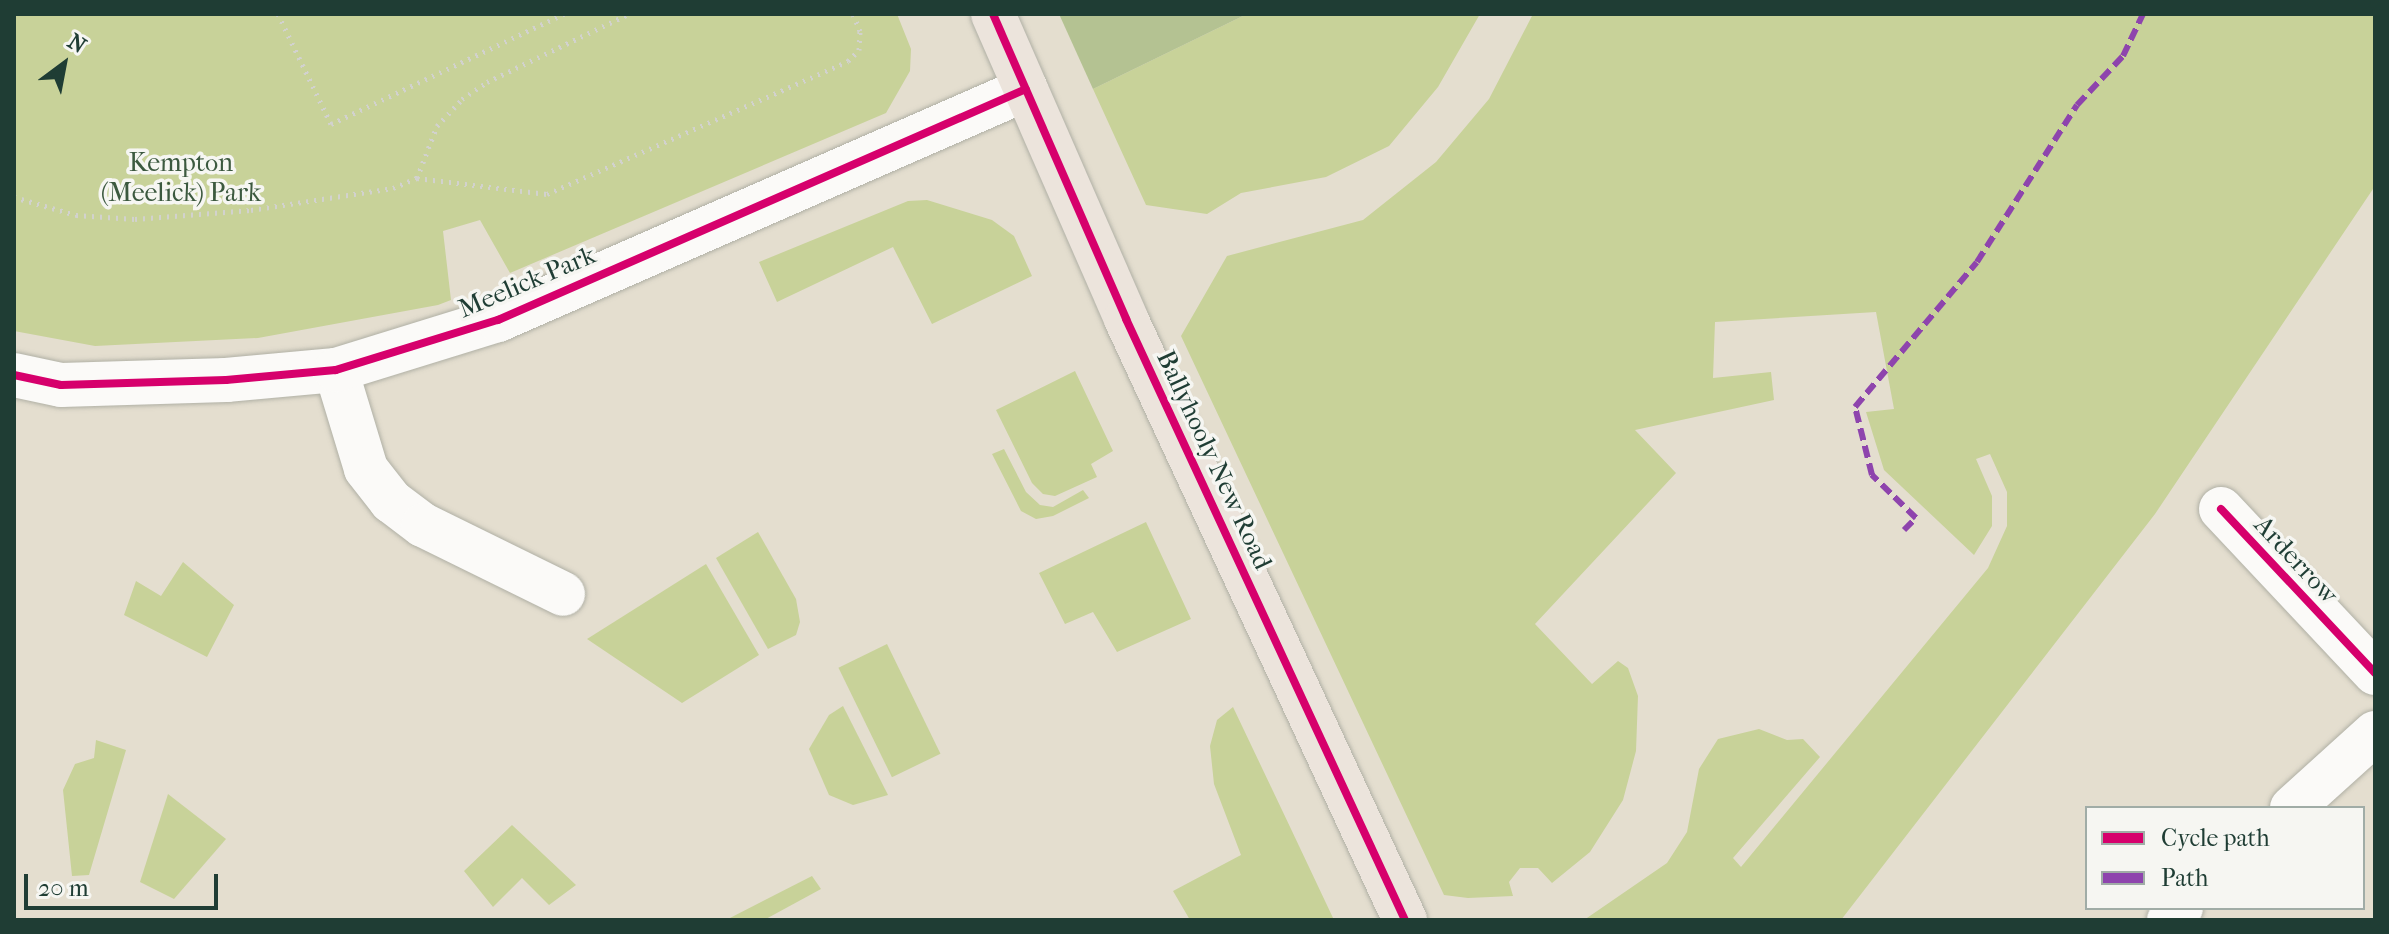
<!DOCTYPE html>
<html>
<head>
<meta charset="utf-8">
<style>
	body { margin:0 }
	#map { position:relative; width:2389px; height:934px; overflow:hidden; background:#e4decf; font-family:"IM FELL French Canon",serif }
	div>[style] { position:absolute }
	.green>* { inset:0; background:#c8d299; transform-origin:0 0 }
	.forest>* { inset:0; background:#b4c292 }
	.path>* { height:5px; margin-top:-2.5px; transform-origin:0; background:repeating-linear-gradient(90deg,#d2d2ce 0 2px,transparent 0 8px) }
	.roads { filter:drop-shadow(0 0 2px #b0b0a5) drop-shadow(0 0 2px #b0b0a5) }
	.minor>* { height:44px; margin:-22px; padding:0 22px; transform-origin:22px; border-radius:22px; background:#fbfaf8 }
	.major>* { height:44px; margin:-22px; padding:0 22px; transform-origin:22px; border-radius:22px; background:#ece4dc }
	.quiet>* { height:6px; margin-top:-3px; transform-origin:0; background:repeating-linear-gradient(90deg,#8e44ad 0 12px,transparent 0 18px) }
	.cycleway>* { height:8px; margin:-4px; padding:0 4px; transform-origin:4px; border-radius:4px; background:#d6006c }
	span { translate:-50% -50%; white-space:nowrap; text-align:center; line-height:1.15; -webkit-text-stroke:7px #f6f6f2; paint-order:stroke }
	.park-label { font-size:26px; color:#3c593f }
	.street-label { font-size:26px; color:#1f3d34 }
	.frame { position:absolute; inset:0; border:16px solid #1f3d34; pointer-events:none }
	.legend { position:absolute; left:2085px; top:806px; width:280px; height:104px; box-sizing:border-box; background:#f6f6f2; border:2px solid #a0aca6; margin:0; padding:10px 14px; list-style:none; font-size:24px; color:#1f3d34 }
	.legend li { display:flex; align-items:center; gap:16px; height:40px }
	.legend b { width:40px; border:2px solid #a0aca6 }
	.north { position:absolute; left:24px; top:24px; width:80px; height:80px; -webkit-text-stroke:6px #f6f6f2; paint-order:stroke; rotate:32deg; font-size:22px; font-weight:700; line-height:32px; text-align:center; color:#1f3d34 }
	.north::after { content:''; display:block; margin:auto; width:28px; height:36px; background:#1f3d34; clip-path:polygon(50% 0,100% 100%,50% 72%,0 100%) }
	.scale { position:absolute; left:24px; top:874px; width:194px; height:36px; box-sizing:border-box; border:4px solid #1f3d34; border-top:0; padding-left:10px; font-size:24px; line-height:28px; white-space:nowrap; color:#1f3d34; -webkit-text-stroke:6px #f6f6f2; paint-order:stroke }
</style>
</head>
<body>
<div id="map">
	<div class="green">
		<i style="clip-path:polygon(14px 14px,897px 14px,911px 49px,910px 71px,886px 113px,510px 273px,480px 220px,443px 231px,451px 300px,438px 305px,258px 338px,95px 346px,14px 331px)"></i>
		<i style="clip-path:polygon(1247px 14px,1480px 14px,1438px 87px,1389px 146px,1326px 177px,1241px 193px,1207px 214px,1146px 205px,1093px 89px)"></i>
		<i style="clip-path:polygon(1533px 14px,2375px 14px,2375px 186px,2155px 514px,1841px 920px,1584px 920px,1667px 863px,1687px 832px,1699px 769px,1718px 739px,1759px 729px,1787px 740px,1803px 739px,1820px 757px,1733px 858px,1741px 867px,1988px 568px,2007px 526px,2007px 492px,1990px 454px,1976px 459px,1992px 496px,1992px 526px,1974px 555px,1884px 470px,1866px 412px,1894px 409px,1876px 312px,1715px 322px,1713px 378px,1771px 372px,1774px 400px,1635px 430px,1676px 473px,1535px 624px,1592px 684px,1618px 661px,1628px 668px,1638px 696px,1636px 751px,1623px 800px,1590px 852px,1552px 883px,1538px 868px,1520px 868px,1509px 882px,1513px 896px,1468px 898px,1444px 895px,1181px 336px,1227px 256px,1363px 220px,1436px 162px,1489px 99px)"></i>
		<i style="clip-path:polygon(927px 200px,992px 220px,1014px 236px,1032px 276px,932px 324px,893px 247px,777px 302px,759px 262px,908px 201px)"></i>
		<i style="clip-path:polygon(1075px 371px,1113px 451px,1091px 464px,1097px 477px,1055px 496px,1043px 494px,1032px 483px,996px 410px)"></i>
		<i style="clip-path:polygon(1004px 449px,1026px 492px,1040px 505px,1053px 507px,1083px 490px,1089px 498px,1053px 516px,1036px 519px,1021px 511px,992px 454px)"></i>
		<i style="clip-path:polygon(1146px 522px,1191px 619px,1117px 652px,1093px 612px,1065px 624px,1039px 573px)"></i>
		<i style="clip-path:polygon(758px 532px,796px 599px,800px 622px,796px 635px,768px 649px,716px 558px)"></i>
		<i style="clip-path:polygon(183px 562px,234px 605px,207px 657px,124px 615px,136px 581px,161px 596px)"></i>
		<i style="clip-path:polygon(706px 564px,759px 655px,682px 703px,587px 639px)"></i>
		<i style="left:887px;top:644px;width:122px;height:54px;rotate:64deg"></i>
		<i style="clip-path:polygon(843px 706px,888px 795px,853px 805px,829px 795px,809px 749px,829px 715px)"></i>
		<i style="clip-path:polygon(1233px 707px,1291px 829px,1334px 920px,1190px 920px,1173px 891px,1241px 855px,1214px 784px,1210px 746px,1217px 720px)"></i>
		<i style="clip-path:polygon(96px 740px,126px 750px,89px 875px,72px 876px,63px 790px,75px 764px,94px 758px)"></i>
		<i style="clip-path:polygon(168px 794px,226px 839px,174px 899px,140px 882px)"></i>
		<i style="clip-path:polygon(512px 825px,576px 885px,549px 905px,522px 878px,493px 907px,464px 871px)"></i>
		<i style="clip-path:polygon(812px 876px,821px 889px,764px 920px,726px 920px)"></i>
	</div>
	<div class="forest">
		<i style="clip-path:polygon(1059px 14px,1247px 14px,1093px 89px)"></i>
	</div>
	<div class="path">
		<i style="left:278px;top:14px;width:122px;rotate:64.3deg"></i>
		<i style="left:331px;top:124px;width:258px;rotate:-25.3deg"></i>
		<i style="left:417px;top:178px;width:131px;rotate:7deg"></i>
		<i style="left:547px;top:194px;width:329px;rotate:-23.8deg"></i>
		<i style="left:848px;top:61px;width:16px;rotate:-45deg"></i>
		<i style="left:859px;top:50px;width:19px;rotate:-87deg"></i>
		<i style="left:860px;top:31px;width:18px;rotate:-112deg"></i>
		<i style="left:14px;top:197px;width:65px;rotate:16.2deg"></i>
		<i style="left:76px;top:215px;width:59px;rotate:3.9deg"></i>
		<i style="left:135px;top:219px;width:116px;rotate:-4.4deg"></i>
		<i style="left:251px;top:210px;width:144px;rotate:-8.8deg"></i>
		<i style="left:393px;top:188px;width:26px;rotate:-23deg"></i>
		<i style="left:417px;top:178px;width:56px;rotate:-69deg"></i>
		<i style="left:437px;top:126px;width:37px;rotate:-47deg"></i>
		<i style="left:462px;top:99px;width:30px;rotate:-34deg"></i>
		<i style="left:487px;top:82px;width:157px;rotate:-25.7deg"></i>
	</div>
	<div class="roads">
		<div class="minor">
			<i style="left:336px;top:370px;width:103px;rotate:73.1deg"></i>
			<i style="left:366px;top:469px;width:41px;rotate:52deg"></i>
			<i style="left:391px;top:501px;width:40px;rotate:37deg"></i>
			<i style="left:423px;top:525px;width:156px;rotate:26.2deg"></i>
			<i style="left:14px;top:375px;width:48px;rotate:12deg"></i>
			<i style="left:61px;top:385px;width:165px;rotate:-1.7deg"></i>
			<i style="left:226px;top:380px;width:110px;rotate:-5.2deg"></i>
			<i style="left:336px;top:370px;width:170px;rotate:-17.2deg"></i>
			<i style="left:498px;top:320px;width:576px;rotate:-23.63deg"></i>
			<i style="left:2221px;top:509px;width:225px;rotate:46.8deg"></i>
			<i style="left:2292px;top:808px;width:112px;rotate:-42.1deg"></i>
			<i style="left:2169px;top:920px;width:17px;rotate:-45deg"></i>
		</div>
		<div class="major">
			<i style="left:993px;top:14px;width:333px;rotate:66.4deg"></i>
			<i style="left:1126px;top:319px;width:663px;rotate:65.1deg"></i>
		</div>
	</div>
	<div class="quiet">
		<i style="left:1904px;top:530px;width:17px;rotate:-45deg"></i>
		<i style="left:1916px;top:518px;width:62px;rotate:-135.7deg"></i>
		<i style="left:1872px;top:475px;width:70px;rotate:-104deg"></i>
		<i style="left:1855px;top:407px;width:189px;rotate:-49.9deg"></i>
		<i style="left:1977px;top:262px;width:186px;rotate:-57.5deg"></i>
		<i style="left:2077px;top:105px;width:67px;rotate:-46.8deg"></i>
		<i style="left:2123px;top:56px;width:47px;rotate:-64.5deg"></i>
	</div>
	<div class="cycleway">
		<i style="left:993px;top:14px;width:333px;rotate:66.4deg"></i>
		<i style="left:1126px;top:319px;width:663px;rotate:65.1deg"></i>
		<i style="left:14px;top:375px;width:48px;rotate:12deg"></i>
		<i style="left:61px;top:385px;width:165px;rotate:-1.7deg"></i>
		<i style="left:226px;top:380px;width:110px;rotate:-5.2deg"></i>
		<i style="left:336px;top:370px;width:170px;rotate:-17.2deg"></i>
		<i style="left:498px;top:320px;width:576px;rotate:-23.63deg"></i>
		<i style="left:2221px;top:509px;width:225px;rotate:46.8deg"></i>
	</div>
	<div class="park-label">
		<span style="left:181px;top:178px">Kempton<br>(Meelick) Park</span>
	</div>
	<div class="street-label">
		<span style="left:527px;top:282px;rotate:-23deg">Meelick Park</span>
		<span style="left:1214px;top:460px;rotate:65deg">Ballyhooly New Road</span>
		<span style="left:2296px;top:560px;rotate:47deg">Arderrow</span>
	</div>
	<div class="frame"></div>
	<ul class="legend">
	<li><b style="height:10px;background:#d6006c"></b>Cycle path</li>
	<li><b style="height:10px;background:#8e44ad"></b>Path</li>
	</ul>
	<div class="north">N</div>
	<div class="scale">20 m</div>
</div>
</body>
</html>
